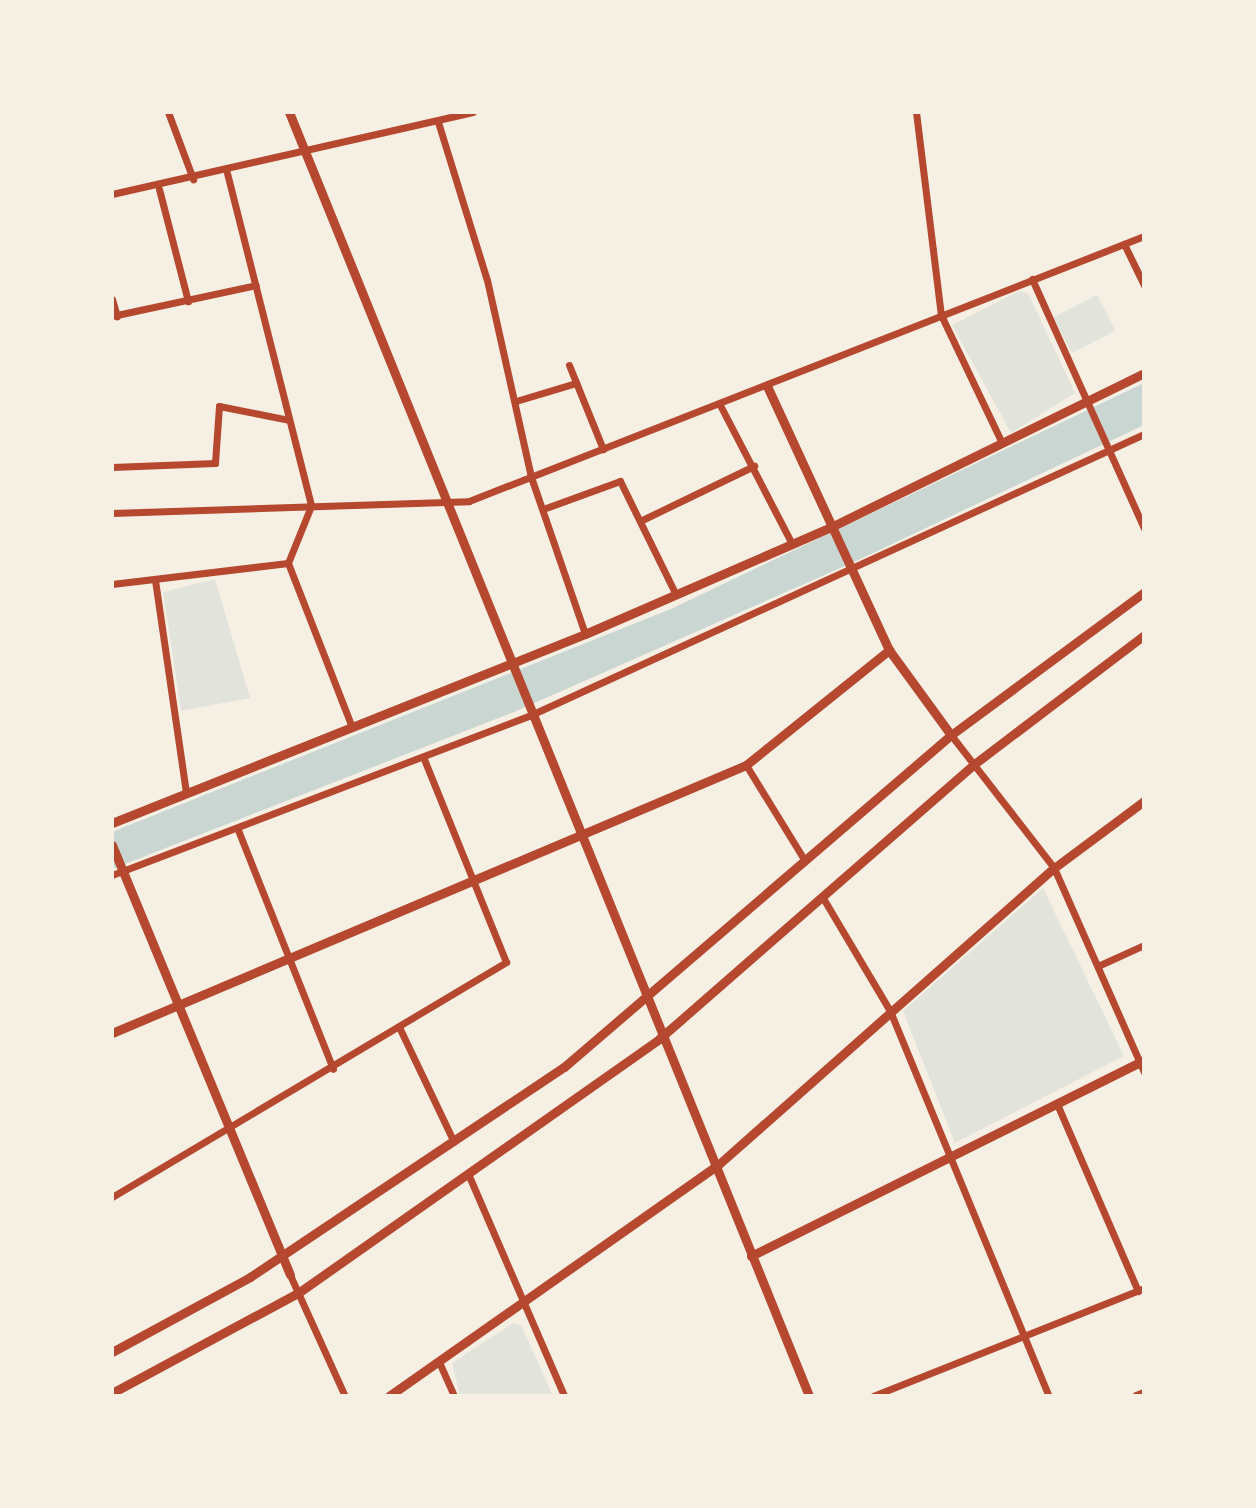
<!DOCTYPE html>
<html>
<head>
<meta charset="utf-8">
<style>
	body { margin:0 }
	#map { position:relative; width:1256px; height:1508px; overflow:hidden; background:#f6efe4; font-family:Figtree,sans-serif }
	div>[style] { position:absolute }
	.green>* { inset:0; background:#e2e4dc; transform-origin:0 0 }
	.water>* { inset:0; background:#c9d6d2 }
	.minor>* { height:7px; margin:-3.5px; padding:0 3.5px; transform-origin:3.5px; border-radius:3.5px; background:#b5482f }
	.tertiary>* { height:9px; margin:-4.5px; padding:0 4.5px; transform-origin:4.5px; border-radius:4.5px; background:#b5482f }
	span { translate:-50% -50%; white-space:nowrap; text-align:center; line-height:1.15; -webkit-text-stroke:7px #f6efe4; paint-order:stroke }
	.frame { position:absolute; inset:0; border:114px solid #f6efe4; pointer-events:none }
</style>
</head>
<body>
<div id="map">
	<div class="green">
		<i style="clip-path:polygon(1019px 291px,1028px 293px,1075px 393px,1011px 433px,952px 325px)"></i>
		<i style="left:1097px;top:295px;width:40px;height:49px;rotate:63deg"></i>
		<i style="clip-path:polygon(215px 579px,250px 698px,181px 711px,163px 592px)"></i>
		<i style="clip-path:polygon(1043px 888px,1124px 1056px,955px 1143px,903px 1011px)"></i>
		<i style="clip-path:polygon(513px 1323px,521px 1325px,553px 1396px,460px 1396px,452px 1363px)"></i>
	</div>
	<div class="water">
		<i style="clip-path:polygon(1144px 383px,1144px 425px,854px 562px,514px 712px,112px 869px,112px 832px,671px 609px)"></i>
	</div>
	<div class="minor">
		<i style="left:168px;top:112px;width:72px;rotate:69.5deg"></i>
		<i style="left:916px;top:112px;width:205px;rotate:83deg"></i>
		<i style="left:941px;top:315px;width:142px;rotate:64.5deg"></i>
		<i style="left:438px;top:122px;width:165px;rotate:72.8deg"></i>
		<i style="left:487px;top:280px;width:202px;rotate:77.4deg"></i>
		<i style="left:531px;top:477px;width:166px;rotate:71deg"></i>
		<i style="left:226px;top:169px;width:348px;rotate:75.8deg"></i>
		<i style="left:311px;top:506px;width:61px;rotate:112deg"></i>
		<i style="left:288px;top:563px;width:176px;rotate:68.7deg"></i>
		<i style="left:159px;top:189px;width:116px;rotate:75.5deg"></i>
		<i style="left:112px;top:194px;width:370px;rotate:-12.8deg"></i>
		<i style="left:1124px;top:244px;width:46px;rotate:64deg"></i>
		<i style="left:1032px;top:279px;width:273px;rotate:65.8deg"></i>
		<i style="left:112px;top:299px;width:18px;rotate:74deg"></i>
		<i style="left:112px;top:316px;width:147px;rotate:-12.1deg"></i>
		<i style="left:569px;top:365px;width:91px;rotate:68deg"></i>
		<i style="left:516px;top:401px;width:63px;rotate:-16.7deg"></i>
		<i style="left:720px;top:405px;width:157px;rotate:62.6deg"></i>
		<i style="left:112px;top:467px;width:103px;rotate:-2.2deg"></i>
		<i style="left:215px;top:463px;width:57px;rotate:-86deg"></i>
		<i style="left:219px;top:406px;width:71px;rotate:11.3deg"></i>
		<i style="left:543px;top:509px;width:82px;rotate:-20deg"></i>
		<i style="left:620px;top:481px;width:127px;rotate:63.8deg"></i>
		<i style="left:112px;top:513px;width:357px;rotate:-1.9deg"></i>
		<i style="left:469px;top:501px;width:725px;rotate:-21.43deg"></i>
		<i style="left:640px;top:521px;width:127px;rotate:-25.8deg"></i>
		<i style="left:155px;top:580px;width:215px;rotate:81.7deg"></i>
		<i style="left:112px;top:584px;width:177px;rotate:-6.8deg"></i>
		<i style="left:951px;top:735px;width:168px;rotate:52.2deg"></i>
		<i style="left:1054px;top:868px;width:223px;rotate:66.2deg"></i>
		<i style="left:746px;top:765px;width:113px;rotate:58.4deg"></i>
		<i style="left:238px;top:830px;width:257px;rotate:68.3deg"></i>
		<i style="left:112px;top:875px;width:451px;rotate:-20.9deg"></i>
		<i style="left:533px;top:714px;width:672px;rotate:-24.62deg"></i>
		<i style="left:823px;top:898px;width:131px;rotate:59.3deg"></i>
		<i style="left:890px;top:1011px;width:417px;rotate:67.6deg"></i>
		<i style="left:1100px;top:965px;width:48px;rotate:-24.4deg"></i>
		<i style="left:400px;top:1029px;width:125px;rotate:64.5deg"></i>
		<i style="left:1057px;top:1104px;width:204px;rotate:66.6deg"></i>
		<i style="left:469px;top:1176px;width:240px;rotate:66.6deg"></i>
		<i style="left:112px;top:1197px;width:459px;rotate:-30.8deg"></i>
		<i style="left:506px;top:962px;width:221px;rotate:-112deg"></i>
		<i style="left:290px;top:1275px;width:133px;rotate:65.6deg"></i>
		<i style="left:439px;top:1362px;width:37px;rotate:66deg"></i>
		<i style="left:873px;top:1396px;width:292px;rotate:-21.7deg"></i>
	</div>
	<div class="tertiary">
		<i style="left:289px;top:112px;width:1385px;rotate:67.95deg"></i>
		<i style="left:767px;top:386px;width:291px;rotate:65.2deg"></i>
		<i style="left:889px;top:650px;width:105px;rotate:53.9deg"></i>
		<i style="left:112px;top:823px;width:509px;rotate:-21.78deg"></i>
		<i style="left:585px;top:634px;width:268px;rotate:-23.5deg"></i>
		<i style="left:831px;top:527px;width:349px;rotate:-26.2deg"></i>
		<i style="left:112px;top:845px;width:465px;rotate:67.5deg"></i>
		<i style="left:112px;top:1033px;width:688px;rotate:-22.91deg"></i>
		<i style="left:746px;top:765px;width:184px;rotate:-38.8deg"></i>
		<i style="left:751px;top:1256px;width:439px;rotate:-26.5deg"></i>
		<i style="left:112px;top:1352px;width:157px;rotate:-28.5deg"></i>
		<i style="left:250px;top:1277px;width:378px;rotate:-33.8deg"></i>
		<i style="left:564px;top:1067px;width:510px;rotate:-40.63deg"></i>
		<i style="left:951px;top:735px;width:240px;rotate:-36.5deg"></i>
		<i style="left:112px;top:1393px;width:211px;rotate:-28.3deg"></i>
		<i style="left:298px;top:1293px;width:441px;rotate:-35.1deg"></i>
		<i style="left:659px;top:1039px;width:417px;rotate:-41.1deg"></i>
		<i style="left:973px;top:765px;width:215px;rotate:-37.2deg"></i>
		<i style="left:389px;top:1396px;width:403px;rotate:-35.1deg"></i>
		<i style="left:719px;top:1164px;width:447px;rotate:-41.5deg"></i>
		<i style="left:1054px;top:868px;width:112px;rotate:-36.7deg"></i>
		<i style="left:1136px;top:1396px;width:9px;rotate:-21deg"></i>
	</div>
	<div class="frame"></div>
</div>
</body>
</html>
